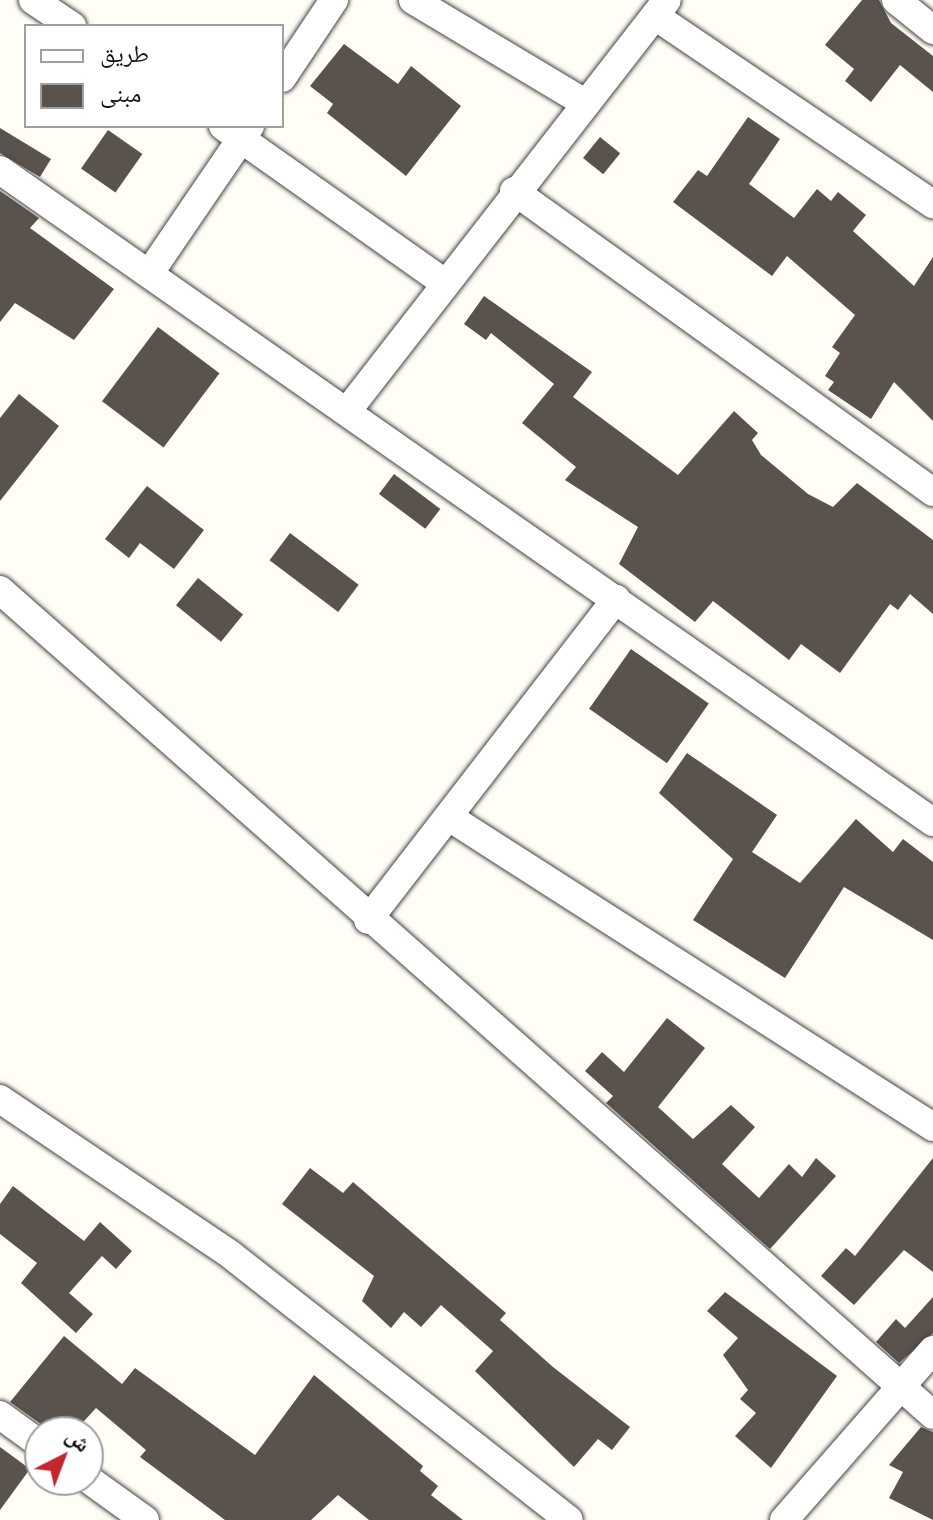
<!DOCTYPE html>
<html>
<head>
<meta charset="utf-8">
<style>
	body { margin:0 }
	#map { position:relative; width:933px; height:1520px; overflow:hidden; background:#fffdf5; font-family:Merriweather,"Noto Naskh Arabic",serif }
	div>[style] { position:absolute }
	.building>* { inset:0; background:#5a524d; transform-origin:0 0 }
	.roads { filter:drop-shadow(0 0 2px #444) drop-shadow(0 0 2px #444) }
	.minor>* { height:28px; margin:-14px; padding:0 14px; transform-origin:14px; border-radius:14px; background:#fff }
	span { translate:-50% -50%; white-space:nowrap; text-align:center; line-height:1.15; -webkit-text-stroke:8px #fff; paint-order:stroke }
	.legend { position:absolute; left:24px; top:24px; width:260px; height:104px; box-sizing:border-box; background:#fff; border:2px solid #a0a0a0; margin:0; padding:10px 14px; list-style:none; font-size:24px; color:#111 }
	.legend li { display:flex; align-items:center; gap:16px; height:40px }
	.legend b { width:40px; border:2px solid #a0a0a0 }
	.north { position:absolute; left:24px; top:1416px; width:80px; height:80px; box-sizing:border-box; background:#fff; border:2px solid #a0a0a0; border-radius:50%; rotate:42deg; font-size:22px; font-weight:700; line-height:32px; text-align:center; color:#111 }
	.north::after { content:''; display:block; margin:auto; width:28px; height:36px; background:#c4262e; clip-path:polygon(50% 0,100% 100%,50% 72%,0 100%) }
</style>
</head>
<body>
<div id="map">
	<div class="building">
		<i style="clip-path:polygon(862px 0,879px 0,891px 23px,933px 56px,933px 92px,900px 65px,871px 102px,845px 81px,854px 69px,825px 45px)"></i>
		<i style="clip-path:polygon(344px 44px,398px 84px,411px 66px,461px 106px,406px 176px,327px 113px,333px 104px,310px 86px)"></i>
		<i style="clip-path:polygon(748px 117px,780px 139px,749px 184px,794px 218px,817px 189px,831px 201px,838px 192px,866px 215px,853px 231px,914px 286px,933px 257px,933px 421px,894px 382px,871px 419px,828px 390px,834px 382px,825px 376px,840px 353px,832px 347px,855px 315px,787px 256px,772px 276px,673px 202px,698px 170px,707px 176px)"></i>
		<i style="clip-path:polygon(0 128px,51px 159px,40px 177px,0 153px)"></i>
		<i style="left:108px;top:130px;width:42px;height:47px;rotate:35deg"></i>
		<i style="left:600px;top:137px;width:26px;height:27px;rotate:39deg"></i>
		<i style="clip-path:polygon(0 191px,39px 218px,30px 228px,114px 289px,74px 340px,15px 303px,0 322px)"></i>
		<i style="clip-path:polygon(484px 296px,592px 372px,573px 397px,678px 475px,734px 411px,758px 433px,752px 440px,761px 455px,808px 494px,833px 507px,857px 483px,933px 540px,933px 614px,910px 594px,898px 610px,890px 604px,840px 673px,801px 644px,789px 660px,713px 601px,695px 622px,619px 564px,638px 527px,565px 480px,576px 467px,522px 423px,554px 384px,491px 333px,486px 340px,464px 324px)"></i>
		<i style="left:158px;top:327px;width:77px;height:93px;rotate:37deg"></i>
		<i style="clip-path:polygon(19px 394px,59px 426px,0 501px,0 418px)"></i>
		<i style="left:394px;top:474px;width:58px;height:25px;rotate:37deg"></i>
		<i style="clip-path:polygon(147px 486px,204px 530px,174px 569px,140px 543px,129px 558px,105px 539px)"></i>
		<i style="left:290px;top:533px;width:86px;height:34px;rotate:37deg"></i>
		<i style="left:198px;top:578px;width:58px;height:35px;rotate:39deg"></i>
		<i style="left:631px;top:649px;width:95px;height:73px;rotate:35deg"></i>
		<i style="clip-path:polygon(687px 753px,777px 815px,752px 852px,800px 883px,856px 819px,893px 852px,903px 839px,933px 862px,933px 940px,844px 887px,785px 978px,693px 920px,733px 859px,659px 793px)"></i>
		<i style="clip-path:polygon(667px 1018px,705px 1048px,658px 1107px,693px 1139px,731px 1105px,755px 1127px,722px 1164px,759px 1198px,789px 1164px,802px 1177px,816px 1158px,836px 1176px,770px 1249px,606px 1103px,613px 1096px,585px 1071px,602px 1052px,624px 1072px)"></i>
		<i style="clip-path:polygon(933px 1158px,933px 1272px,904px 1250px,854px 1305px,821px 1276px,846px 1248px,855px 1256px)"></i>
		<i style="clip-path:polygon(310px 1168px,343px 1193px,353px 1182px,506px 1313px,500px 1320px,553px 1367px,630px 1427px,612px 1450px,598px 1439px,574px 1467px,475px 1371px,493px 1351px,441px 1305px,421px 1327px,404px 1312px,391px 1328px,362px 1301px,374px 1276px,282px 1204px)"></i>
		<i style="clip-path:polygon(13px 1186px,84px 1241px,100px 1222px,132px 1251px,116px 1269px,102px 1256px,69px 1293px,93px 1314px,76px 1333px,21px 1283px,37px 1263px,0 1234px,0 1204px)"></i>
		<i style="clip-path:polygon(725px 1292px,837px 1376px,771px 1468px,735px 1436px,756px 1413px,740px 1399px,748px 1390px,723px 1355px,738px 1338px,707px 1311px)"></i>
		<i style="clip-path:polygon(933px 1297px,933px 1333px,899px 1363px,876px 1342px,896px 1319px,905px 1328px)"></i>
		<i style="clip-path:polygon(64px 1336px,122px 1384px,135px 1368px,255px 1455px,314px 1375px,423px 1466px,420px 1471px,438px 1486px,431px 1495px,463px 1520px,369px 1520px,338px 1495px,311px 1520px,225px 1520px,140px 1457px,146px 1450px,96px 1408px,74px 1432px,52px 1432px,10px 1402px)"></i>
		<i style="clip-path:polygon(921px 1427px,933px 1432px,933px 1520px,889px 1498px,903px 1472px,889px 1465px)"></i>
		<i style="clip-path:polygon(0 1447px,30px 1469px,0 1510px)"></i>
	</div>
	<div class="roads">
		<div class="minor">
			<i style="left:33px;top:0;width:47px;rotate:33.7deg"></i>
			<i style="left:413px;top:0;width:197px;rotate:30.9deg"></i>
			<i style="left:896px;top:0;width:48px;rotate:39deg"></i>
			<i style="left:655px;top:16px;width:336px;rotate:34.1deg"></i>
			<i style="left:282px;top:78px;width:94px;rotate:-56.3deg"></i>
			<i style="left:223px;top:126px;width:270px;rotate:35.3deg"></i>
			<i style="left:0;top:170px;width:1138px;rotate:34.95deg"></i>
			<i style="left:514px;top:191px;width:516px;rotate:35.69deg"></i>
			<i style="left:151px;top:271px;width:176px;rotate:-55.7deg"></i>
			<i style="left:348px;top:410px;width:519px;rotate:-52.12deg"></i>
			<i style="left:0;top:590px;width:1245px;rotate:41.48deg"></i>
			<i style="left:452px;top:819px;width:571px;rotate:32.63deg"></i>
			<i style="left:368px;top:920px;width:406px;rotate:-52.3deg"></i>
			<i style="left:0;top:1099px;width:279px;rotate:34deg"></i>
			<i style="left:231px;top:1255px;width:429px;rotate:38.1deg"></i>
			<i style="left:0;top:1415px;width:49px;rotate:35.9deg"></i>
			<i style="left:88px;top:1479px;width:70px;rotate:35.7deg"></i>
			<i style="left:784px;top:1520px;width:226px;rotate:-48.8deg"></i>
		</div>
	</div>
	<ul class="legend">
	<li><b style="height:10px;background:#fff"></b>طريق</li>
	<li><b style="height:22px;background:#5a524d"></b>مبنى</li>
	</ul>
	<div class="north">ش</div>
</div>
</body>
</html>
